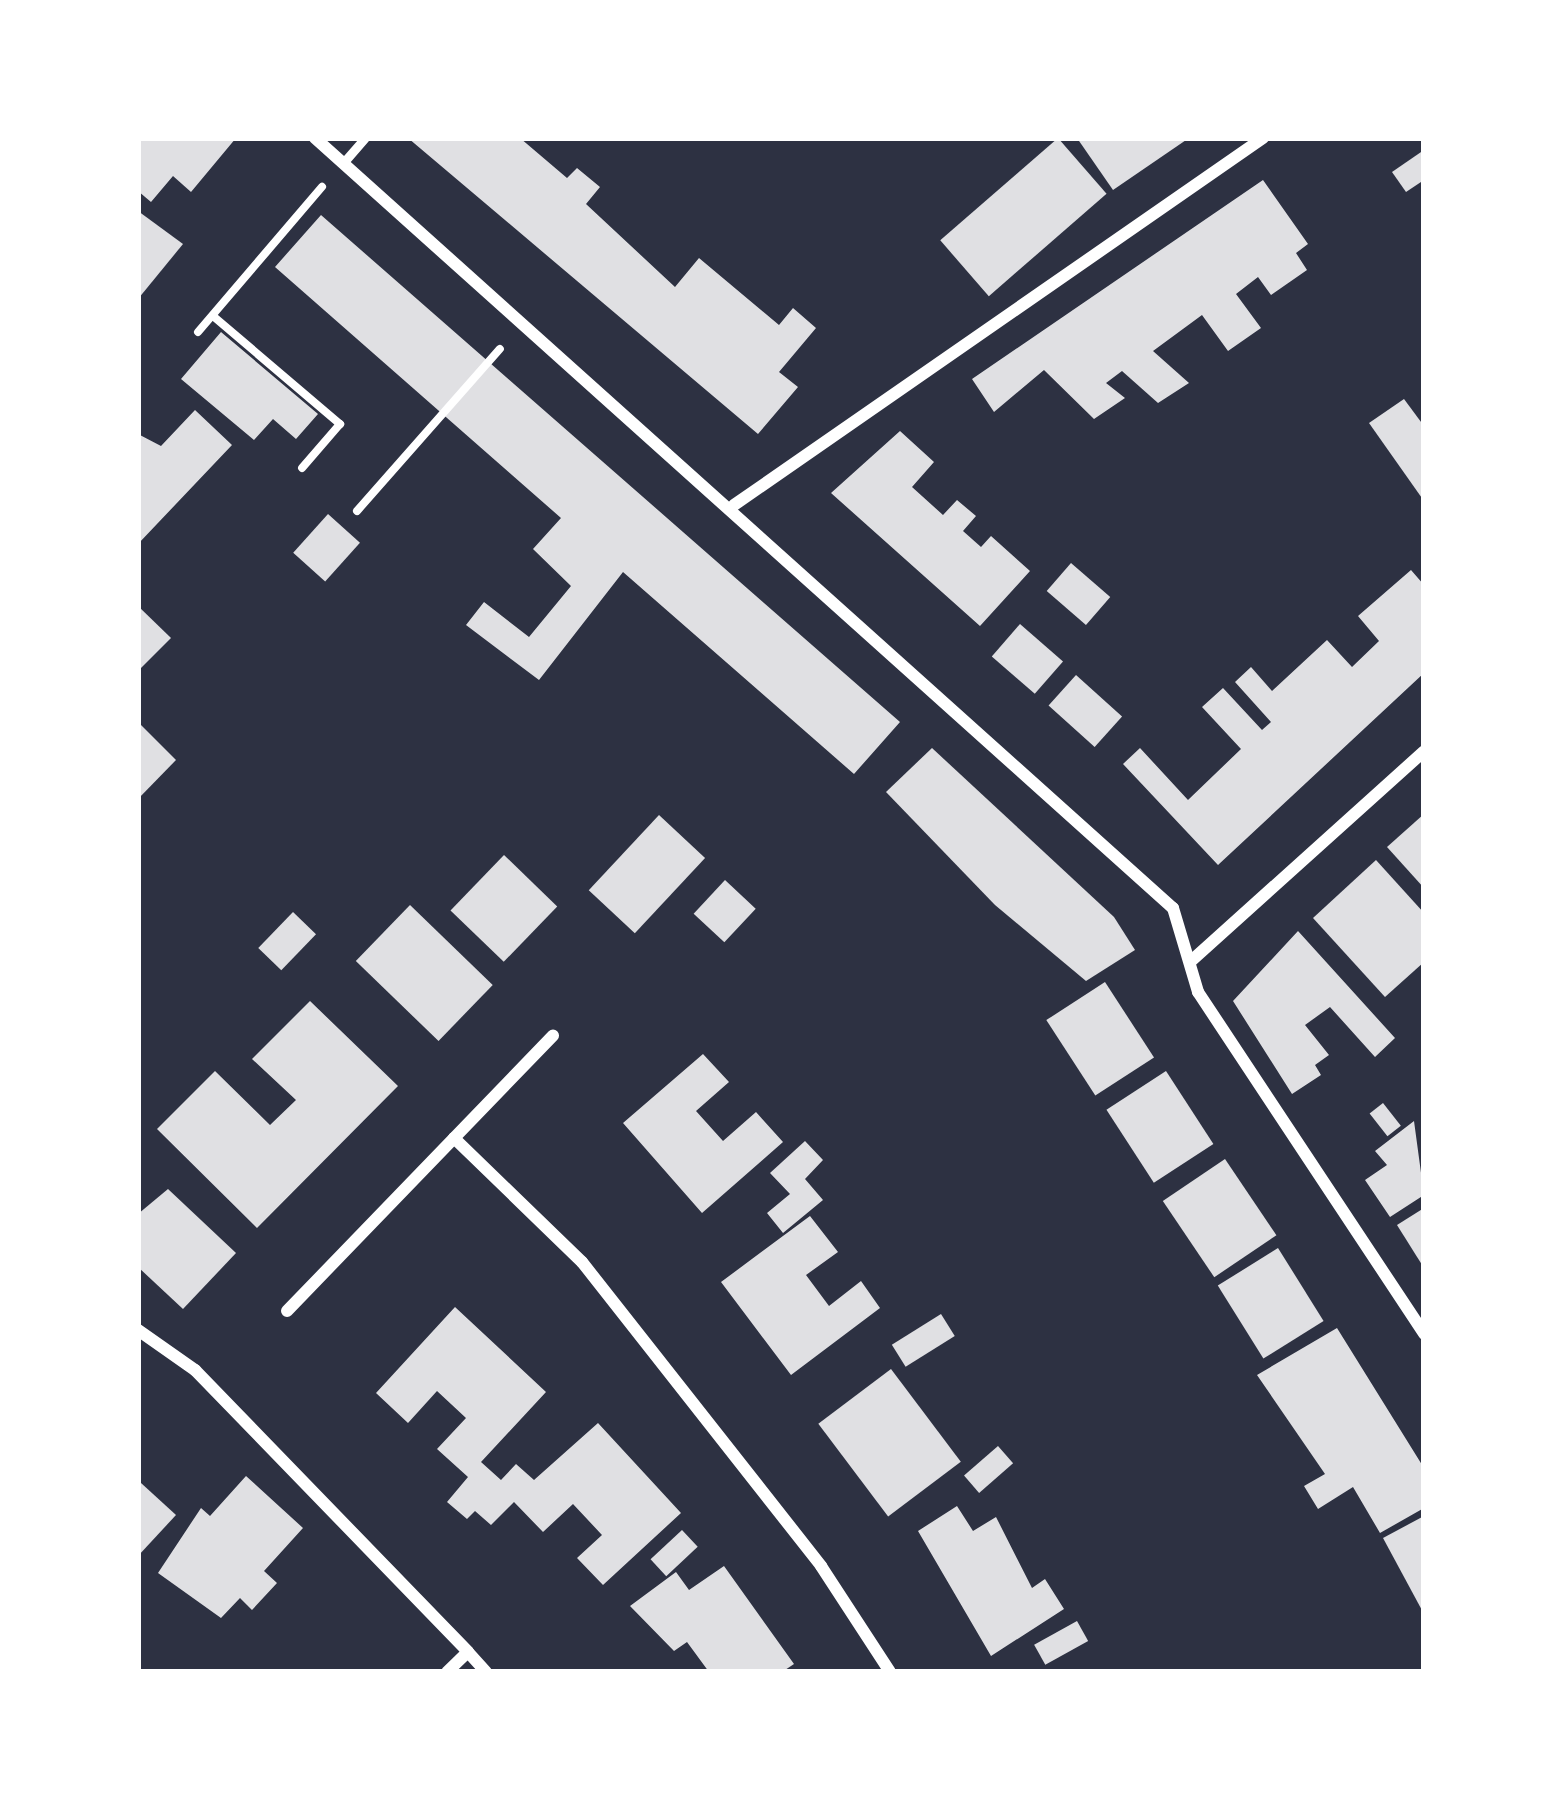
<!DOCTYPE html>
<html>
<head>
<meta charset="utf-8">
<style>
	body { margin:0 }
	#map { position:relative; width:1562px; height:1810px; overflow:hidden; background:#2d3142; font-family:"Archivo Narrow",sans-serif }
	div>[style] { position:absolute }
	.building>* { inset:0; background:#e0e0e3; transform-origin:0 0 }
	.path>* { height:8px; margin:-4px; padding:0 4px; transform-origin:4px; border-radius:4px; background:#fff }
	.service>* { height:9px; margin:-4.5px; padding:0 4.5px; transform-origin:4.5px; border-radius:4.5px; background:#fff }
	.minor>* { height:12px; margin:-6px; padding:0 6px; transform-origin:6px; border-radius:6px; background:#fff }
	span { translate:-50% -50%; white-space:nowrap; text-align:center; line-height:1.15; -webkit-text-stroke:10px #fff; paint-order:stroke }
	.frame { position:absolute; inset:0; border:141px solid #fff; pointer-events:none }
</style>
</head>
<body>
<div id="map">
	<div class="building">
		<i style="clip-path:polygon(138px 138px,236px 138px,191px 192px,173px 176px,151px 202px,138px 191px)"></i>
		<i style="clip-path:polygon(408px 138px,520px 138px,567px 178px,577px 168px,600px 187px,586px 204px,675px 287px,699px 258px,779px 325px,793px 308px,816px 328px,779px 372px,798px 387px,758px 434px)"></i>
		<i style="left:1058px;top:138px;width:74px;height:156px;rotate:49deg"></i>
		<i style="clip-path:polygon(1077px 138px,1189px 138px,1113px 190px)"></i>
		<i style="clip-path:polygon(1424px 150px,1424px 180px,1406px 192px,1392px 172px)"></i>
		<i style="clip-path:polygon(1263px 180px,1308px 244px,1296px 253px,1307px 270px,1271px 295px,1258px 277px,1236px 294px,1261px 328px,1228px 351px,1202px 315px,1153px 351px,1189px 383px,1158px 403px,1122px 371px,1106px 383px,1125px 398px,1094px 419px,1044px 370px,994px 412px,972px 379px)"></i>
		<i style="clip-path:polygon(138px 211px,183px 244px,138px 299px)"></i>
		<i style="clip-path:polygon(321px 215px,900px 722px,854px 774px,623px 572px,539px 680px,466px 625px,484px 602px,529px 637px,571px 586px,533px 549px,561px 518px,275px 267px)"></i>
		<i style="clip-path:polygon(221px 332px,318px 414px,296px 439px,273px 419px,254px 440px,181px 379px)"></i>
		<i style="clip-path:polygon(1404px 399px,1424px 426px,1424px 501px,1369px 423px)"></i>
		<i style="clip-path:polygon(195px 410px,232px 445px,138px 544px,138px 434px,161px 446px)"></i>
		<i style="clip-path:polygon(900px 431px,934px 462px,912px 487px,943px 515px,957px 500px,976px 516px,963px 531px,981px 547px,991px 536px,1030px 571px,980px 626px,831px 493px)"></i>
		<i style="left:328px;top:514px;width:43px;height:52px;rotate:42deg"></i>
		<i style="left:1071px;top:563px;width:52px;height:37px;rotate:41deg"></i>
		<i style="clip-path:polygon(1411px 570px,1424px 585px,1424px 673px,1218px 865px,1123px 764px,1140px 748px,1188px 800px,1241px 749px,1202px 707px,1223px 688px,1262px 730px,1271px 722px,1235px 682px,1251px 667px,1272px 691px,1327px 640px,1352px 667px,1379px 641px,1358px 616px)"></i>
		<i style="clip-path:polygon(138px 606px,171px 638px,138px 671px)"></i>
		<i style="left:1020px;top:624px;width:57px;height:43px;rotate:41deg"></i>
		<i style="left:1076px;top:675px;width:62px;height:41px;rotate:42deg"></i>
		<i style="clip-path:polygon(138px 722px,176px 760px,138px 799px)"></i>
		<i style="clip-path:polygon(932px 748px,1114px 917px,1135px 950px,1086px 981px,995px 905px,886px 792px)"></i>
		<i style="clip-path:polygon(1424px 814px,1424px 888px,1387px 847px)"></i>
		<i style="left:659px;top:815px;width:63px;height:103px;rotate:43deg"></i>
		<i style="left:504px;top:855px;width:74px;height:77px;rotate:44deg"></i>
		<i style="clip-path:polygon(1376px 860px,1424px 913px,1424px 962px,1385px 997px,1313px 918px)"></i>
		<i style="left:725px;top:880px;width:42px;height:46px;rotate:43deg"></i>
		<i style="left:410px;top:905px;width:115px;height:78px;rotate:44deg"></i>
		<i style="left:293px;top:912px;width:32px;height:50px;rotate:44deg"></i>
		<i style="clip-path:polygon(1298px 931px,1395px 1038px,1375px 1057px,1330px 1007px,1305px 1025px,1329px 1055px,1315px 1065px,1321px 1075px,1292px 1094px,1233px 1001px)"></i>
		<i style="left:1105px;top:982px;width:90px;height:70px;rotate:57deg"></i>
		<i style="clip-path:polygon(310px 1001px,398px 1086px,257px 1228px,157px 1129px,215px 1071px,270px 1125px,296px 1100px,252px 1059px)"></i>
		<i style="clip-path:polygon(703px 1054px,729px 1082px,696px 1111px,723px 1141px,756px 1112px,783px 1142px,702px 1213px,623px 1123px)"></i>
		<i style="left:1166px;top:1071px;width:87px;height:71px;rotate:57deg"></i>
		<i style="left:1383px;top:1103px;width:29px;height:17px;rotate:52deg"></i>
		<i style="clip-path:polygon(1414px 1121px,1424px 1195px,1390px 1217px,1365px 1180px,1387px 1165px,1375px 1151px)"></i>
		<i style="clip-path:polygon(805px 1141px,823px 1160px,805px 1179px,823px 1200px,783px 1233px,767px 1213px,790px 1194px,770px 1173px)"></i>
		<i style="left:1225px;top:1159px;width:92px;height:75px;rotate:56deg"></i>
		<i style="clip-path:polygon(168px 1189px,236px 1253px,183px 1309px,138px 1267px,138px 1214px)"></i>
		<i style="clip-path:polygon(1424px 1208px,1424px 1268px,1397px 1225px)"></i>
		<i style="clip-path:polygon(810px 1216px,838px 1252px,806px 1275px,829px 1306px,861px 1281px,880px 1308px,791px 1375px,721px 1282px)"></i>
		<i style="left:1278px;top:1248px;width:86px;height:71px;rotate:58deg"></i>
		<i style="clip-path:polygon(455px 1307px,546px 1392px,481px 1462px,501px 1480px,516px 1464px,534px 1480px,598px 1423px,681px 1513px,603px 1585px,577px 1558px,602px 1535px,573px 1504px,543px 1532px,514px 1502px,491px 1525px,475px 1511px,467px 1519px,447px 1502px,468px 1477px,437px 1449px,466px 1418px,437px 1391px,408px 1423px,376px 1393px)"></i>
		<i style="left:941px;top:1314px;width:26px;height:58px;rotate:58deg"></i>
		<i style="clip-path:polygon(1337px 1328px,1424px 1468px,1424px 1508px,1380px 1533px,1353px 1487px,1318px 1509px,1304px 1486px,1325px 1474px,1257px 1375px)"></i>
		<i style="left:891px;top:1369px;width:116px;height:91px;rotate:53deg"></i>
		<i style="left:998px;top:1446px;width:23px;height:45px;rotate:49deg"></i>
		<i style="clip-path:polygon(246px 1476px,303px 1528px,264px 1571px,277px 1583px,252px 1610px,240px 1598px,221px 1618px,158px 1573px,201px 1508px,210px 1516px)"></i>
		<i style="clip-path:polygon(141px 1483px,176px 1515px,138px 1556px,138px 1486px)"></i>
		<i style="clip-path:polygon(957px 1506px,973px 1531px,996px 1517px,1032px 1588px,1045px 1579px,1064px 1609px,991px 1656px,918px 1531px)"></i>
		<i style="clip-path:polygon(1424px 1516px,1424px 1614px,1383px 1538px)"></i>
		<i style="left:682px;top:1530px;width:23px;height:43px;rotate:47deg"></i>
		<i style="clip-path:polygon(724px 1566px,794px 1664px,782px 1672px,709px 1672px,687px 1642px,674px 1651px,630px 1606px,676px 1572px,689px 1590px)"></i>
		<i style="left:1077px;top:1621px;width:23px;height:49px;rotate:61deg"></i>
	</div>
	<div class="path">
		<i style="left:213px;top:316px;width:167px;rotate:40.4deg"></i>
		<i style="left:340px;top:424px;width:58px;rotate:130.8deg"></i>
		<i style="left:198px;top:332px;width:191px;rotate:-49.5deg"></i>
		<i style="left:357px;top:511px;width:216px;rotate:-48.6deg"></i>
	</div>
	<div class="service">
		<i style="left:343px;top:163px;width:33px;rotate:-49deg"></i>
	</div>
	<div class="minor">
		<i style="left:315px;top:138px;width:1153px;rotate:41.91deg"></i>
		<i style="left:1173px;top:908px;width:88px;rotate:73.4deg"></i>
		<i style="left:1198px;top:992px;width:410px;rotate:56.5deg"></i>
		<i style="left:734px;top:505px;width:644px;rotate:-34.75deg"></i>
		<i style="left:1190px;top:962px;width:315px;rotate:-42deg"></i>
		<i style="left:454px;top:1138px;width:178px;rotate:44.1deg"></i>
		<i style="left:582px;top:1262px;width:387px;rotate:51.8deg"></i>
		<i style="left:821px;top:1566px;width:126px;rotate:56.9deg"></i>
		<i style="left:287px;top:1311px;width:383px;rotate:-46deg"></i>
		<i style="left:138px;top:1330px;width:70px;rotate:35.1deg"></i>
		<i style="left:195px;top:1370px;width:392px;rotate:45.9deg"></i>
		<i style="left:447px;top:1672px;width:29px;rotate:-44deg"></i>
		<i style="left:468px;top:1652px;width:27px;rotate:48deg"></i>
	</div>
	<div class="frame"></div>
</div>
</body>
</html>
